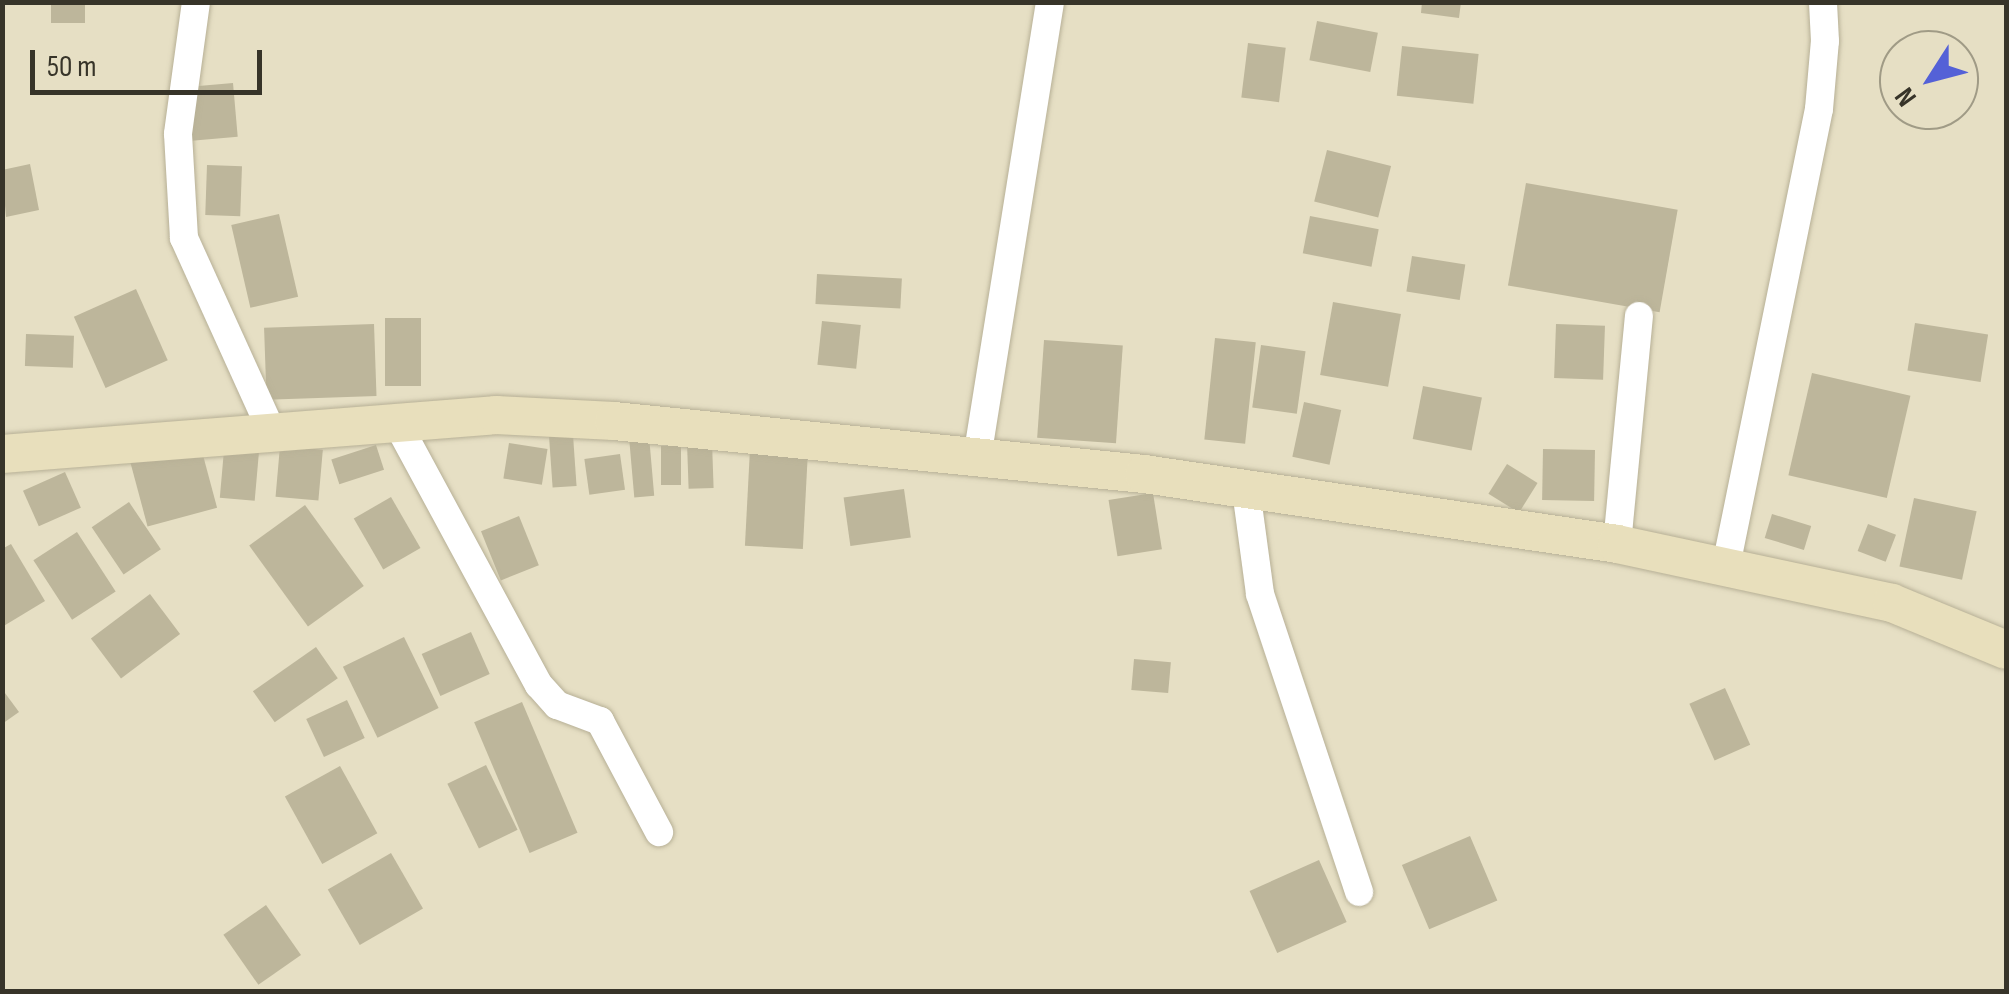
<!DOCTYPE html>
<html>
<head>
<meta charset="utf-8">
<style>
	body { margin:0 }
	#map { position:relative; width:2009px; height:994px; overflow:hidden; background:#e6dfc4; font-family:"Sofia Sans Condensed",sans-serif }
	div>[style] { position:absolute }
	.building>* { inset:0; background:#bdb69b; transform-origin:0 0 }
	.roads { filter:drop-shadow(0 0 2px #b7b096) drop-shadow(0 0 2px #b7b096) }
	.street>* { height:28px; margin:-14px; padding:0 14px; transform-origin:14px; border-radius:14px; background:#fff }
	.secondary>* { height:38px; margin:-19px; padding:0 19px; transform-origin:19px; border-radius:19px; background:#e8dfbc }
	span { translate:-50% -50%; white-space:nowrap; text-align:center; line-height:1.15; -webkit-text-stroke:8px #e6dfc4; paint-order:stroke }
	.frame { position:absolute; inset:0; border:5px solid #373429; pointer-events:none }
	.north { position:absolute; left:1879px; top:30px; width:100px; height:100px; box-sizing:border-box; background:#e6dfc4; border:2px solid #a09b86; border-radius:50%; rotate:234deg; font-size:28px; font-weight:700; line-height:40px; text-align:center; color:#373429 }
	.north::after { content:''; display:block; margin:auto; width:35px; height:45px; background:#5461d7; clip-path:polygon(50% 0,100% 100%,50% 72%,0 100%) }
	.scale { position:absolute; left:30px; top:50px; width:232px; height:45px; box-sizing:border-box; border:5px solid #373429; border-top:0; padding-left:12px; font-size:30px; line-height:35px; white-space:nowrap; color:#373429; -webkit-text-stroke:8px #e6dfc4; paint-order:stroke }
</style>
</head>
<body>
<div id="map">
	<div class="building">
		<i style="left:51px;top:2px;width:34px;height:21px"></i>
		<i style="clip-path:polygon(1422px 2px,1461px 2px,1459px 18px,1421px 13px)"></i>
		<i style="left:1317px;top:21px;width:62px;height:40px;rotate:11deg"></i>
		<i style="left:1248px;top:43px;width:38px;height:55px;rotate:7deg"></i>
		<i style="left:1402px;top:46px;width:77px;height:50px;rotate:6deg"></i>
		<i style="left:233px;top:83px;width:54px;height:46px;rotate:85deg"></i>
		<i style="left:1327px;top:150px;width:66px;height:53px;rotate:14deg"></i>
		<i style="clip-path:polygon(30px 164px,39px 210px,6px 217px,2px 170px)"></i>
		<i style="left:207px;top:165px;width:35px;height:50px;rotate:2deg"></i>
		<i style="left:1526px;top:183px;width:154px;height:104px;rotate:10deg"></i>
		<i style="left:279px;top:214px;width:85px;height:49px;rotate:77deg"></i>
		<i style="left:1310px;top:216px;width:70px;height:38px;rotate:11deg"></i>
		<i style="left:1412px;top:256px;width:54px;height:36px;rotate:9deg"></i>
		<i style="left:817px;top:274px;width:85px;height:30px;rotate:3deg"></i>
		<i style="left:136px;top:289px;width:78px;height:68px;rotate:66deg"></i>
		<i style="left:1333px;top:302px;width:69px;height:74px;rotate:10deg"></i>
		<i style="left:385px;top:318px;width:36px;height:68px"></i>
		<i style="left:822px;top:321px;width:39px;height:44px;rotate:6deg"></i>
		<i style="left:1915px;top:323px;width:74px;height:48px;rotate:9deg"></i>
		<i style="left:374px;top:324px;width:72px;height:110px;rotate:88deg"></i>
		<i style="left:1556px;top:324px;width:49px;height:54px;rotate:2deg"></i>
		<i style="left:26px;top:334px;width:48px;height:32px;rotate:2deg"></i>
		<i style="left:1215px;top:338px;width:41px;height:102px;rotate:6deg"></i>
		<i style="left:1044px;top:340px;width:79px;height:98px;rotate:4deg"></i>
		<i style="left:1261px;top:345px;width:45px;height:63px;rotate:8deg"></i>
		<i style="left:1812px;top:373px;width:101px;height:105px;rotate:13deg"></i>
		<i style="left:1423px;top:386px;width:60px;height:54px;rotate:11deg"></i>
		<i style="left:1304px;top:402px;width:38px;height:56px;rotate:12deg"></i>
		<i style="left:573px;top:435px;width:51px;height:24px;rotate:86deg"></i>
		<i style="left:649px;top:436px;width:60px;height:20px;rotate:85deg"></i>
		<i style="left:712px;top:442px;width:46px;height:25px;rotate:88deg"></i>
		<i style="left:509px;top:443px;width:39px;height:36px;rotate:9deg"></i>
		<i style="left:200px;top:444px;width:66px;height:72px;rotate:75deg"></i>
		<i style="left:376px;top:445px;width:26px;height:47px;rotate:72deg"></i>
		<i style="left:280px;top:446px;width:43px;height:51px;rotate:5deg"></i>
		<i style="left:661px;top:446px;width:20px;height:39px"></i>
		<i style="left:750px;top:449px;width:58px;height:97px;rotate:3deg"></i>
		<i style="left:1543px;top:449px;width:52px;height:51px;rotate:1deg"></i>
		<i style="left:224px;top:450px;width:35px;height:48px;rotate:5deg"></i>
		<i style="left:620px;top:454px;width:36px;height:36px;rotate:82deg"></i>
		<i style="left:1507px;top:464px;width:36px;height:35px;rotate:32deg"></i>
		<i style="left:65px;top:472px;width:39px;height:46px;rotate:66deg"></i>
		<i style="left:904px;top:489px;width:49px;height:61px;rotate:82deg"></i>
		<i style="left:1153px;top:493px;width:57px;height:45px;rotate:81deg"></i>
		<i style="left:391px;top:497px;width:59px;height:43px;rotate:60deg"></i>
		<i style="left:1914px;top:498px;width:64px;height:70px;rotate:12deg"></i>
		<i style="left:129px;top:502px;width:57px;height:45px;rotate:56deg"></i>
		<i style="left:305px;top:505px;width:100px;height:69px;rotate:54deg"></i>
		<i style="left:1772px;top:514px;width:41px;height:25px;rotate:17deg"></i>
		<i style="left:519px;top:516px;width:53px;height:41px;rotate:68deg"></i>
		<i style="left:1868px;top:524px;width:30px;height:29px;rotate:21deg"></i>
		<i style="left:77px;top:532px;width:71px;height:52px;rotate:57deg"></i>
		<i style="clip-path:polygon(11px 544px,45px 601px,2px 627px,2px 549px)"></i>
		<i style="left:150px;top:594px;width:50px;height:74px;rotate:53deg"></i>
		<i style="left:471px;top:632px;width:46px;height:54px;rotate:66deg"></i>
		<i style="left:404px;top:637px;width:79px;height:68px;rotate:64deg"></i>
		<i style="left:316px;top:647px;width:38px;height:77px;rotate:55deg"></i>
		<i style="left:1134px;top:659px;width:37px;height:31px;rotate:5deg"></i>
		<i style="left:1725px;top:688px;width:62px;height:39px;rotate:66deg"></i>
		<i style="clip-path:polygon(2px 689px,19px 712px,2px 724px)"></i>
		<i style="left:347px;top:700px;width:42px;height:45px;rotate:65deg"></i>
		<i style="left:522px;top:702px;width:142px;height:52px;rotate:67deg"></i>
		<i style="left:486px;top:765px;width:72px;height:43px;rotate:64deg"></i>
		<i style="left:340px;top:766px;width:77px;height:63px;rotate:61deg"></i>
		<i style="left:1470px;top:836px;width:70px;height:74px;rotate:67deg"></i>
		<i style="left:391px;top:853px;width:64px;height:73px;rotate:60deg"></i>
		<i style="left:1319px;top:860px;width:68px;height:76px;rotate:66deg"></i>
		<i style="left:266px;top:905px;width:61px;height:52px;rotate:55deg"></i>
	</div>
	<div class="roads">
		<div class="street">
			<i style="left:196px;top:2px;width:133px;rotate:97.8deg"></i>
			<i style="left:178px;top:134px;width:104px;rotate:86.7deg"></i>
			<i style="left:184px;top:238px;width:213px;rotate:65.6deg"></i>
			<i style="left:396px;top:421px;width:300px;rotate:61.6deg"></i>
			<i style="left:539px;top:685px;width:27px;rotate:48deg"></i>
			<i style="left:557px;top:705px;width:46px;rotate:20.4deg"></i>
			<i style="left:600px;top:721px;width:126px;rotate:62deg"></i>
			<i style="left:977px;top:458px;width:462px;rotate:-80.9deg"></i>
			<i style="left:1246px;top:490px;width:105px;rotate:82.3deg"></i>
			<i style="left:1260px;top:594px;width:314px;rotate:71.6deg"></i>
			<i style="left:1617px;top:544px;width:229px;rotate:-84.5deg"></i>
			<i style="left:1726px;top:566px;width:466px;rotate:-78.5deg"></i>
			<i style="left:1819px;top:109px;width:68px;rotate:-85deg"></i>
			<i style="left:1825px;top:41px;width:39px;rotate:-93deg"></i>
		</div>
		<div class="secondary">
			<i style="left:2px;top:454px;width:496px;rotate:-4.5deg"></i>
			<i style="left:496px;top:415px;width:118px;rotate:2.9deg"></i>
			<i style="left:614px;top:421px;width:533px;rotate:5.71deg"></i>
			<i style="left:1144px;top:474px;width:478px;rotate:8.4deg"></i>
			<i style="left:1617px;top:544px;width:281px;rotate:12.1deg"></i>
			<i style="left:1892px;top:603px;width:123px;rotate:22.4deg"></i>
		</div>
	</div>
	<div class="frame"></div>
	<div class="north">N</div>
	<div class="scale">50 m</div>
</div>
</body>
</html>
